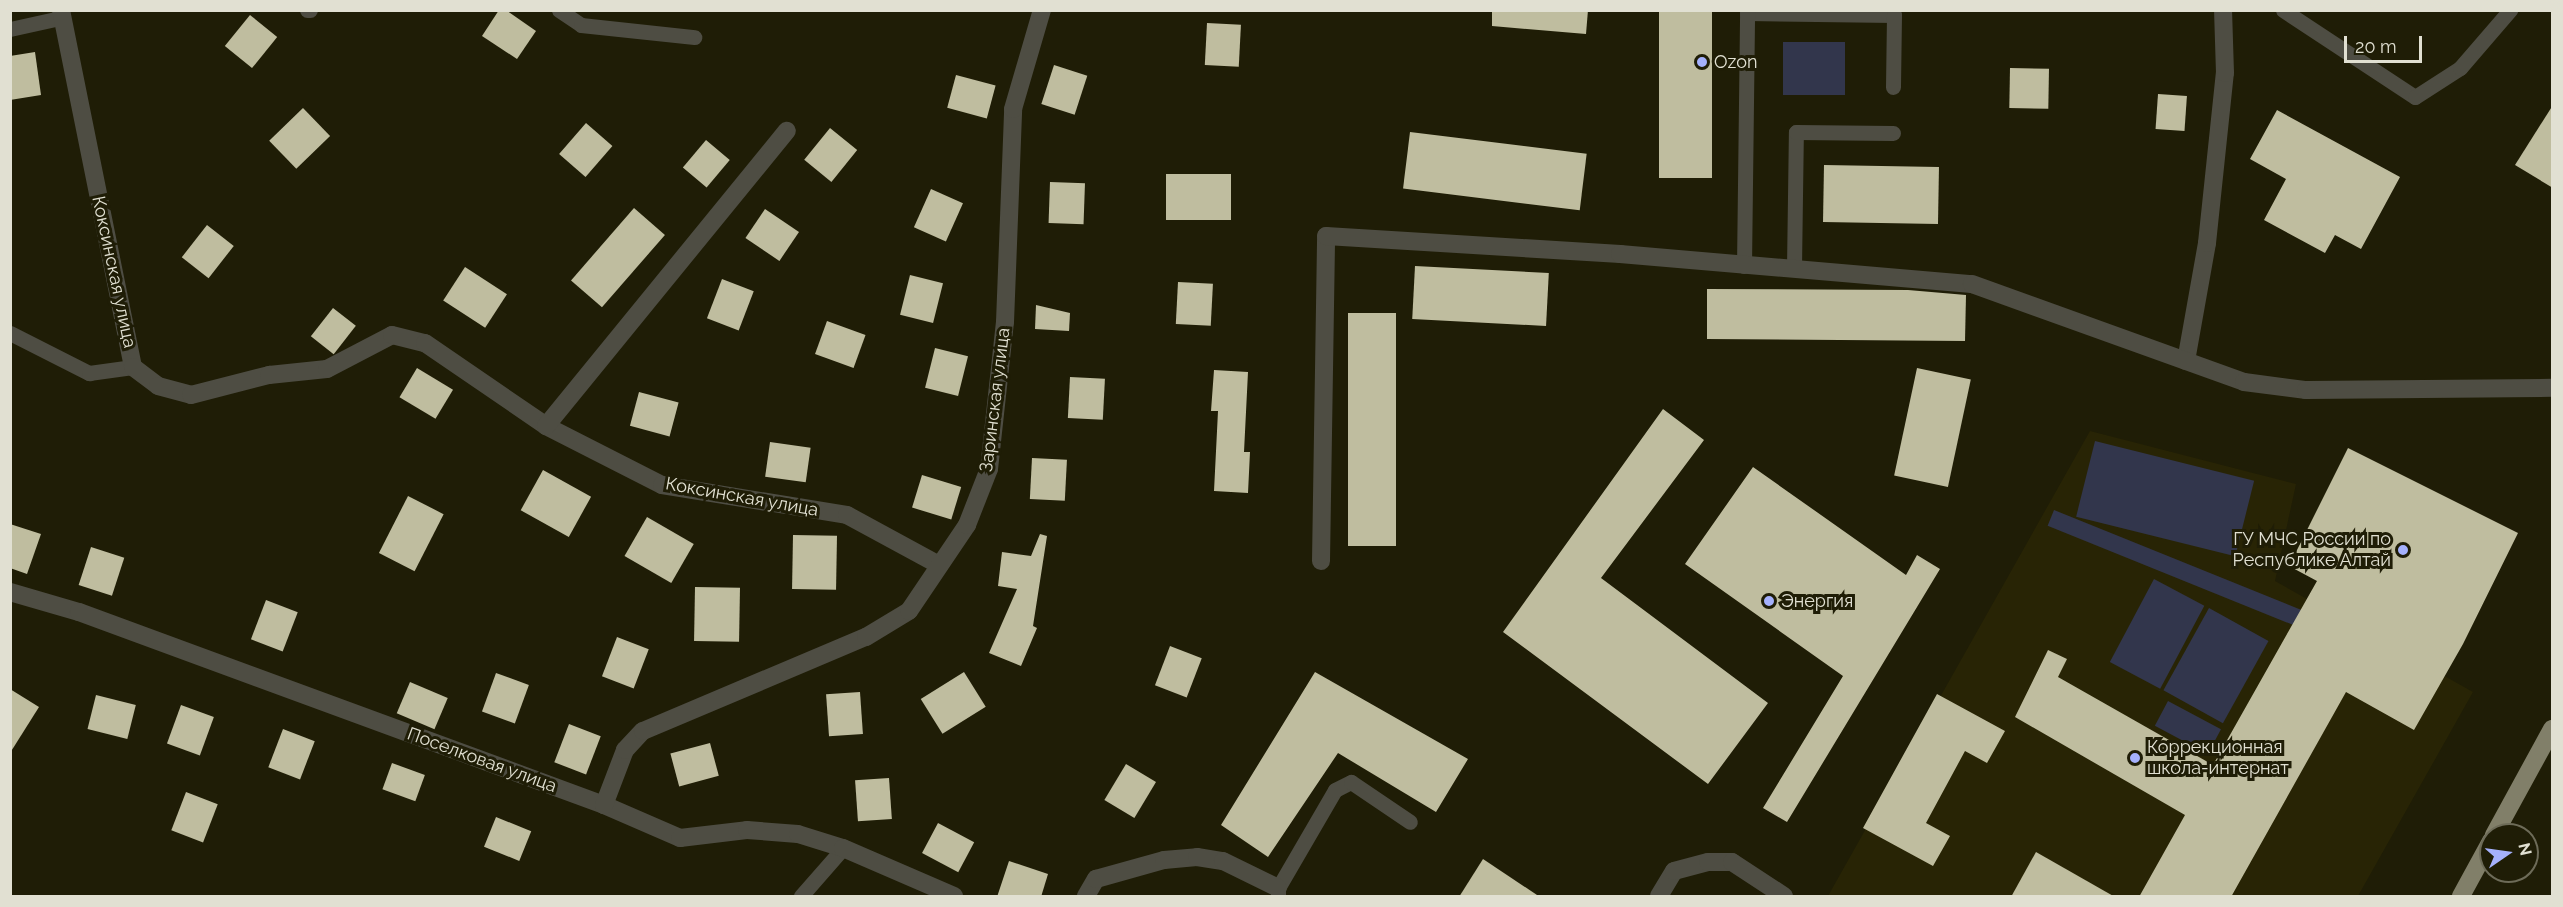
<!DOCTYPE html>
<html>
<head>
<meta charset="utf-8">
<style>
	body { margin:0 }
	#map { position:relative; width:2563px; height:907px; overflow:hidden; background:#1f1d06; font-family:Raleway,sans-serif }
	div>[style] { position:absolute }
	.built>* { inset:0; background:#282405 }
	.green>* { inset:0; background:#32364c; transform-origin:0 0 }
	.building>* { inset:0; background:#bfbd9f; transform-origin:0 0 }
	.service>* { height:15px; margin:-7.5px; padding:0 7.5px; transform-origin:7.5px; border-radius:7.5px; background:#4e4d43 }
	.minor>* { height:18px; margin:-9px; padding:0 9px; transform-origin:9px; border-radius:9px; background:#4e4d43 }
	.primary>* { height:18px; margin:-9px; padding:0 9px; transform-origin:9px; border-radius:9px; background:#817f69 }
	.dots>* { width:16px; height:16px; translate:-50% -50%; box-sizing:border-box; border:3px solid #1f1d06; border-radius:50% }
	span { translate:-50% -50%; white-space:nowrap; text-align:center; line-height:1.15; -webkit-text-stroke:6px #1f1d06; paint-order:stroke }
	.poi-label { font-size:18px; color:#e1e0d2 }
	.left { translate:0 -50%; text-align:left }
	.right { translate:-100% -50%; text-align:right }
	.street-label { font-size:18px; color:#e1e0d2 }
	.frame { position:absolute; inset:0; border:12px solid #e1e0d2; pointer-events:none }
	.north { position:absolute; left:2479px; top:823px; width:60px; height:60px; box-sizing:border-box; background:#1f1d06; border:2px solid #6d6b58; border-radius:50%; rotate:77deg; font-size:16px; font-weight:700; line-height:24px; text-align:center; color:#e1e0d2 }
	.north::after { content:''; display:block; margin:auto; width:21px; height:27px; background:#a5b1fc; clip-path:polygon(50% 0,100% 100%,50% 72%,0 100%) }
	.scale { position:absolute; left:2344px; top:36px; width:78px; height:27px; box-sizing:border-box; border:3px solid #e1e0d2; border-top:0; padding-left:8px; font-size:18px; line-height:21px; white-space:nowrap; color:#e1e0d2; -webkit-text-stroke:4px #1f1d06; paint-order:stroke }
</style>
</head>
<body>
<div id="map">
	<div class="built">
		<i style="clip-path:polygon(2090px 431px,2296px 484px,2275px 581px,2473px 692px,2358px 896px,1828px 896px)"></i>
	</div>
	<div class="green">
		<i style="left:1783px;top:42px;width:62px;height:53px"></i>
		<i style="left:2095px;top:441px;width:164px;height:78px;rotate:14deg"></i>
		<i style="left:2054px;top:510px;width:309px;height:17px;rotate:22deg"></i>
		<i style="left:2154px;top:579px;width:57px;height:94px;rotate:28deg"></i>
		<i style="left:2209px;top:608px;width:68px;height:94px;rotate:29deg"></i>
		<i style="left:2168px;top:701px;width:60px;height:28px;rotate:28deg"></i>
	</div>
	<div class="building">
		<i style="clip-path:polygon(499px 10px,506px 10px,536px 31px,517px 59px,482px 36px)"></i>
		<i style="clip-path:polygon(1492px 10px,1588px 10px,1586px 34px,1492px 26px)"></i>
		<i style="left:1659px;top:10px;width:53px;height:168px"></i>
		<i style="left:250px;top:15px;width:35px;height:40px;rotate:39deg"></i>
		<i style="left:1207px;top:23px;width:34px;height:42px;rotate:3deg"></i>
		<i style="clip-path:polygon(35px 52px,41px 95px,10px 100px,10px 56px)"></i>
		<i style="left:1054px;top:65px;width:35px;height:41px;rotate:18deg"></i>
		<i style="left:2010px;top:68px;width:39px;height:40px;rotate:1deg"></i>
		<i style="left:956px;top:75px;width:41px;height:34px;rotate:15deg"></i>
		<i style="left:2158px;top:94px;width:29px;height:35px;rotate:4deg"></i>
		<i style="clip-path:polygon(2553px 105px,2553px 188px,2515px 165px)"></i>
		<i style="left:303px;top:108px;width:39px;height:47px;rotate:46deg"></i>
		<i style="clip-path:polygon(2277px 110px,2400px 177px,2361px 249px,2335px 235px,2325px 253px,2264px 220px,2286px 179px,2250px 159px)"></i>
		<i style="left:586px;top:123px;width:35px;height:41px;rotate:41deg"></i>
		<i style="left:830px;top:128px;width:35px;height:41px;rotate:39deg"></i>
		<i style="left:1410px;top:132px;width:178px;height:57px;rotate:7deg"></i>
		<i style="left:706px;top:140px;width:31px;height:36px;rotate:40deg"></i>
		<i style="left:1824px;top:165px;width:115px;height:57px;rotate:1deg"></i>
		<i style="left:1166px;top:174px;width:65px;height:46px"></i>
		<i style="left:1050px;top:182px;width:35px;height:41px;rotate:2deg"></i>
		<i style="left:931px;top:189px;width:35px;height:42px;rotate:24deg"></i>
		<i style="left:634px;top:208px;width:41px;height:96px;rotate:41deg"></i>
		<i style="left:765px;top:209px;width:41px;height:35px;rotate:34deg"></i>
		<i style="left:207px;top:225px;width:34px;height:41px;rotate:38deg"></i>
		<i style="left:1415px;top:266px;width:134px;height:53px;rotate:3deg"></i>
		<i style="left:465px;top:267px;width:50px;height:40px;rotate:33deg"></i>
		<i style="left:910px;top:275px;width:34px;height:41px;rotate:14deg"></i>
		<i style="left:722px;top:279px;width:34px;height:42px;rotate:21deg"></i>
		<i style="left:1178px;top:282px;width:35px;height:42px;rotate:3deg"></i>
		<i style="clip-path:polygon(1707px 289px,1908px 290px,1966px 295px,1965px 341px,1707px 339px)"></i>
		<i style="clip-path:polygon(1036px 305px,1070px 313px,1069px 331px,1035px 329px)"></i>
		<i style="left:333px;top:308px;width:29px;height:36px;rotate:38deg"></i>
		<i style="left:1348px;top:313px;width:48px;height:233px"></i>
		<i style="left:827px;top:321px;width:41px;height:35px;rotate:20deg"></i>
		<i style="left:935px;top:348px;width:34px;height:41px;rotate:14deg"></i>
		<i style="left:417px;top:368px;width:42px;height:34px;rotate:31deg"></i>
		<i style="left:1917px;top:368px;width:55px;height:110px;rotate:12deg"></i>
		<i style="clip-path:polygon(1214px 370px,1248px 372px,1244px 452px,1250px 452px,1248px 493px,1214px 491px,1218px 411px,1211px 411px)"></i>
		<i style="left:1070px;top:377px;width:35px;height:41px;rotate:3deg"></i>
		<i style="left:639px;top:392px;width:41px;height:35px;rotate:15deg"></i>
		<i style="clip-path:polygon(1663px 409px,1704px 440px,1601px 578px,1768px 703px,1708px 784px,1503px 632px)"></i>
		<i style="left:770px;top:442px;width:41px;height:35px;rotate:8deg"></i>
		<i style="clip-path:polygon(2348px 448px,2518px 533px,2463px 644px,2414px 730px,2346px 692px,2231px 897px,2139px 897px,2185px 815px,2015px 717px,2048px 650px,2067px 659px,2058px 677px,2213px 765px,2317px 581px,2289px 566px)"></i>
		<i style="left:1032px;top:458px;width:35px;height:41px;rotate:3deg"></i>
		<i style="clip-path:polygon(1753px 467px,1906px 575px,1917px 555px,1940px 569px,1787px 822px,1763px 808px,1843px 676px,1685px 564px)"></i>
		<i style="left:543px;top:470px;width:55px;height:46px;rotate:29deg"></i>
		<i style="left:922px;top:475px;width:41px;height:34px;rotate:17deg"></i>
		<i style="left:408px;top:496px;width:40px;height:64px;rotate:27deg"></i>
		<i style="left:647px;top:517px;width:54px;height:45px;rotate:30deg"></i>
		<i style="clip-path:polygon(10px 524px,41px 534px,27px 574px,10px 568px)"></i>
		<i style="clip-path:polygon(1040px 534px,1047px 536px,1033px 626px,1037px 628px,1021px 666px,989px 653px,1017px 589px,998px 586px,1002px 552px,1031px 556px)"></i>
		<i style="left:793px;top:535px;width:44px;height:54px;rotate:1deg"></i>
		<i style="left:91px;top:547px;width:35px;height:40px;rotate:18deg"></i>
		<i style="left:695px;top:587px;width:45px;height:54px;rotate:1deg"></i>
		<i style="left:266px;top:600px;width:34px;height:42px;rotate:21deg"></i>
		<i style="left:617px;top:637px;width:34px;height:42px;rotate:21deg"></i>
		<i style="left:1170px;top:646px;width:34px;height:42px;rotate:21deg"></i>
		<i style="left:964px;top:672px;width:41px;height:51px;rotate:58deg"></i>
		<i style="clip-path:polygon(1315px 672px,1468px 759px,1436px 812px,1338px 753px,1268px 857px,1221px 825px)"></i>
		<i style="left:496px;top:673px;width:35px;height:41px;rotate:20deg"></i>
		<i style="left:410px;top:682px;width:41px;height:34px;rotate:23deg"></i>
		<i style="clip-path:polygon(10px 689px,39px 707px,10px 753px)"></i>
		<i style="left:860px;top:692px;width:42px;height:34px;rotate:86deg"></i>
		<i style="clip-path:polygon(1937px 694px,2005px 731px,1987px 763px,1965px 751px,1926px 823px,1950px 836px,1933px 866px,1863px 828px)"></i>
		<i style="left:96px;top:695px;width:41px;height:35px;rotate:14deg"></i>
		<i style="left:181px;top:705px;width:35px;height:41px;rotate:20deg"></i>
		<i style="left:569px;top:724px;width:34px;height:41px;rotate:21deg"></i>
		<i style="left:283px;top:729px;width:34px;height:41px;rotate:21deg"></i>
		<i style="left:710px;top:743px;width:34px;height:41px;rotate:75deg"></i>
		<i style="left:392px;top:763px;width:35px;height:28px;rotate:20deg"></i>
		<i style="left:1126px;top:764px;width:35px;height:42px;rotate:31deg"></i>
		<i style="left:889px;top:778px;width:41px;height:34px;rotate:86deg"></i>
		<i style="left:186px;top:792px;width:34px;height:41px;rotate:21deg"></i>
		<i style="left:496px;top:817px;width:38px;height:32px;rotate:22deg"></i>
		<i style="left:938px;top:823px;width:41px;height:34px;rotate:28deg"></i>
		<i style="clip-path:polygon(2036px 852px,2115px 897px,2011px 897px)"></i>
		<i style="clip-path:polygon(1483px 859px,1540px 897px,1459px 897px)"></i>
		<i style="clip-path:polygon(1009px 861px,1048px 874px,1041px 897px,997px 897px)"></i>
	</div>
	<div class="service">
		<i style="left:307px;top:10px;width:3px"></i>
		<i style="left:559px;top:10px;width:27px;rotate:34deg"></i>
		<i style="left:581px;top:25px;width:114px;rotate:6.1deg"></i>
		<i style="left:2283px;top:10px;width:158px;rotate:33.4deg"></i>
		<i style="left:2415px;top:97px;width:54px;rotate:-32.8deg"></i>
		<i style="left:2460px;top:68px;width:77px;rotate:-49.2deg"></i>
		<i style="left:1747px;top:13px;width:147px;rotate:0.8deg"></i>
		<i style="left:1894px;top:15px;width:72px;rotate:90.8deg"></i>
		<i style="left:10px;top:29px;width:51px;rotate:-12.4deg"></i>
		<i style="left:1744px;top:266px;width:256px;rotate:-89.3deg"></i>
		<i style="left:1794px;top:268px;width:136px;rotate:-89.2deg"></i>
		<i style="left:1796px;top:132px;width:97px;rotate:0.6deg"></i>
		<i style="left:10px;top:333px;width:89px;rotate:26.9deg"></i>
		<i style="left:89px;top:373px;width:44px;rotate:-7.8deg"></i>
		<i style="left:801px;top:896px;width:64px;rotate:-48.8deg"></i>
		<i style="left:1278px;top:896px;width:8px;rotate:-90deg"></i>
		<i style="left:1278px;top:888px;width:113px;rotate:-59.8deg"></i>
		<i style="left:1335px;top:790px;width:18px;rotate:-27deg"></i>
		<i style="left:1351px;top:782px;width:71px;rotate:34.1deg"></i>
	</div>
	<div class="minor">
		<i style="left:61px;top:10px;width:364px;rotate:78.6deg"></i>
		<i style="left:133px;top:367px;width:31px;rotate:37deg"></i>
		<i style="left:158px;top:386px;width:34px;rotate:15deg"></i>
		<i style="left:191px;top:395px;width:81px;rotate:-14.4deg"></i>
		<i style="left:269px;top:375px;width:58px;rotate:-5.9deg"></i>
		<i style="left:327px;top:369px;width:73px;rotate:-27.6deg"></i>
		<i style="left:392px;top:335px;width:34px;rotate:14deg"></i>
		<i style="left:425px;top:343px;width:147px;rotate:34.4deg"></i>
		<i style="left:546px;top:426px;width:130px;rotate:27deg"></i>
		<i style="left:662px;top:485px;width:187px;rotate:9.2deg"></i>
		<i style="left:847px;top:515px;width:105px;rotate:28.5deg"></i>
		<i style="left:2186px;top:361px;width:120px;rotate:-79.9deg"></i>
		<i style="left:2207px;top:243px;width:171px;rotate:-84deg"></i>
		<i style="left:2225px;top:73px;width:63px;rotate:-91.8deg"></i>
		<i style="left:546px;top:426px;width:381px;rotate:-50.8deg"></i>
		<i style="left:1321px;top:561px;width:325px;rotate:-89.1deg"></i>
		<i style="left:1326px;top:236px;width:295px;rotate:3.5deg"></i>
		<i style="left:1620px;top:254px;width:353px;rotate:4.9deg"></i>
		<i style="left:1972px;top:284px;width:289px;rotate:19.8deg"></i>
		<i style="left:2244px;top:382px;width:63px;rotate:7.4deg"></i>
		<i style="left:2306px;top:390px;width:246px;rotate:-0.5deg"></i>
		<i style="left:10px;top:592px;width:72px;rotate:16.2deg"></i>
		<i style="left:79px;top:612px;width:559px;rotate:20.18deg"></i>
		<i style="left:604px;top:805px;width:83px;rotate:23.5deg"></i>
		<i style="left:680px;top:838px;width:67px;rotate:-6.8deg"></i>
		<i style="left:747px;top:830px;width:51px;rotate:4.5deg"></i>
		<i style="left:798px;top:834px;width:47px;rotate:17.3deg"></i>
		<i style="left:843px;top:848px;width:121px;rotate:23.4deg"></i>
		<i style="left:604px;top:805px;width:59px;rotate:-69.1deg"></i>
		<i style="left:625px;top:750px;width:26px;rotate:-47deg"></i>
		<i style="left:643px;top:731px;width:242px;rotate:-22.9deg"></i>
		<i style="left:866px;top:637px;width:50px;rotate:-31.2deg"></i>
		<i style="left:909px;top:611px;width:104px;rotate:-56deg"></i>
		<i style="left:967px;top:525px;width:60px;rotate:-68.6deg"></i>
		<i style="left:989px;top:469px;width:148px;rotate:-83.8deg"></i>
		<i style="left:1005px;top:322px;width:213px;rotate:-87.8deg"></i>
		<i style="left:1013px;top:109px;width:103px;rotate:-73.7deg"></i>
		<i style="left:1086px;top:896px;width:20px;rotate:-60deg"></i>
		<i style="left:1096px;top:879px;width:71px;rotate:-15.6deg"></i>
		<i style="left:1164px;top:860px;width:33px;rotate:-5deg"></i>
		<i style="left:1197px;top:857px;width:26px;rotate:9deg"></i>
		<i style="left:1223px;top:861px;width:61px;rotate:26.1deg"></i>
		<i style="left:1659px;top:896px;width:29px;rotate:-59deg"></i>
		<i style="left:1674px;top:871px;width:35px;rotate:-15deg"></i>
		<i style="left:1708px;top:862px;width:24px"></i>
		<i style="left:1732px;top:862px;width:62px;rotate:33.2deg"></i>
	</div>
	<div class="primary">
		<i style="left:2494px;top:835px;width:121px;rotate:-61.3deg"></i>
		<i style="left:2461px;top:896px;width:63px;rotate:-61.4deg"></i>
	</div>
	<div class="dots">
		<i style="left:1702px;top:62px;background:#a5b1fc"></i>
		<i style="left:2403px;top:550px;background:#a5b1fc"></i>
		<i style="left:1769px;top:601px;background:#a5b1fc"></i>
		<i style="left:2135px;top:758px;background:#a5b1fc"></i>
	</div>
	<div class="poi-label">
		<span class="left" style="left:1714px;top:62px">Ozon</span>
		<span class="right" style="left:2391px;top:550px">ГУ МЧС России по<br>Республике Алтай</span>
		<span class="left" style="left:1781px;top:601px">Энергия</span>
		<span class="left" style="left:2147px;top:758px">Коррекционная<br>школа-интернат</span>
	</div>
	<div class="street-label">
		<span style="left:114px;top:272px;rotate:78deg">Коксинская улица</span>
		<span style="left:995px;top:400px;rotate:-83deg">Заринская улица</span>
		<span style="left:742px;top:497px;rotate:10deg">Коксинская улица</span>
		<span style="left:482px;top:760px;rotate:20deg">Поселковая улица</span>
	</div>
	<div class="frame"></div>
	<div class="north">N</div>
	<div class="scale">20 m</div>
</div>
</body>
</html>
